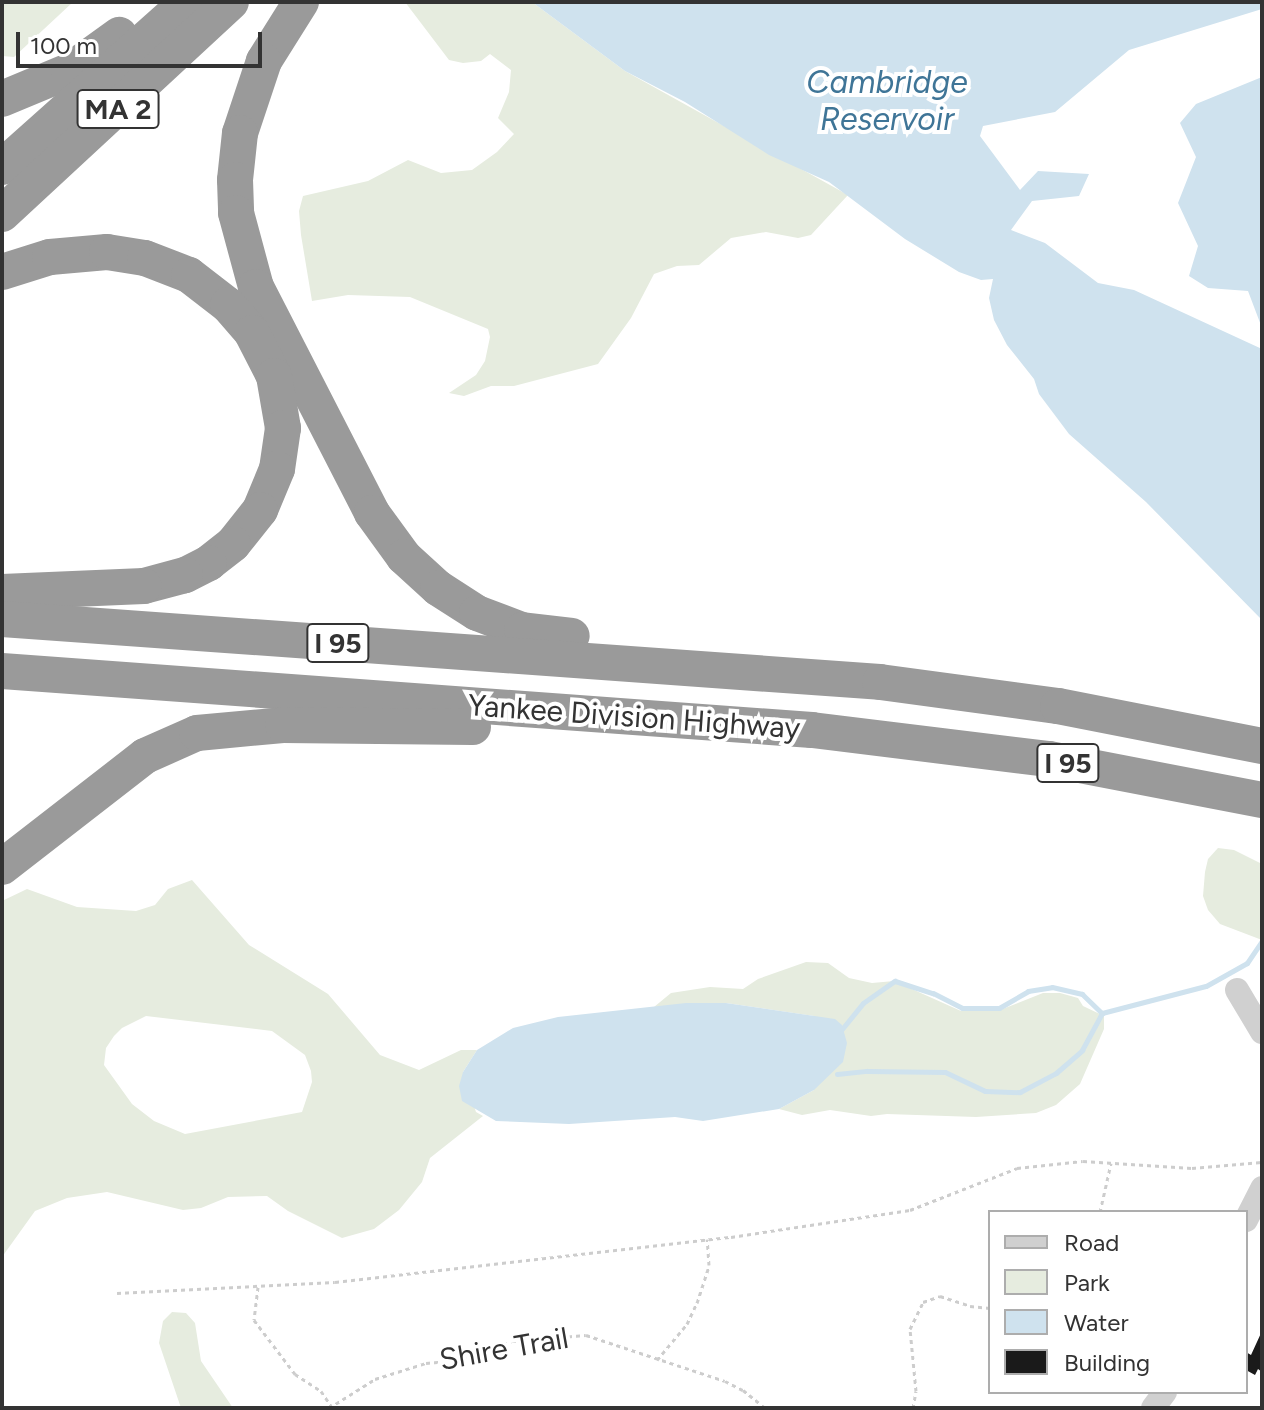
<!DOCTYPE html>
<html>
<head>
<meta charset="utf-8">
<style>
	body { margin:0 }
	#map { position:relative; width:1264px; height:1410px; overflow:hidden; background:#fff; font-family:Figtree,sans-serif }
	div>[style] { position:absolute }
	.green>* { inset:0; background:#e6ecdf }
	.water>* { inset:0; background:#cfe2ee }
	.stream>* { height:5px; margin:-2.5px; padding:0 2.5px; transform-origin:2.5px; border-radius:2.5px; background:#cfe2ee }
	.building>* { inset:0; background:#1a1a1a }
	.path>* { height:3px; margin-top:-1.5px; transform-origin:0; background:repeating-linear-gradient(90deg,#cdcdcd 0 4px,transparent 0 8px) }
	.minor>* { height:24px; margin:-12px; padding:0 12px; transform-origin:12px; border-radius:12px; background:#d0d0d0 }
	.highway>* { height:36px; margin:-18px; padding:0 18px; transform-origin:18px; border-radius:18px; background:#9a9a9a }
	span { translate:-50% -50%; white-space:nowrap; text-align:center; line-height:1.15; -webkit-text-stroke:8px #fff; paint-order:stroke }
	.shield-label span { padding:2px 6px; background:#fff; border:2px solid; border-radius:6px; -webkit-text-stroke-width:0 }
	.shield-label { font-size:28px; color:#333; font-weight:700 }
	.street-label { font-size:30px; color:#333 }
	.water-label { font-size:32px; color:#3f7597; font-style:italic }
	.frame { position:absolute; inset:0; border:4px solid #333; pointer-events:none }
	.legend { position:absolute; left:988px; top:1210px; width:260px; height:184px; box-sizing:border-box; background:#fff; border:2px solid #adadad; margin:0; padding:10px 14px; list-style:none; font-size:24px; color:#333 }
	.legend li { display:flex; align-items:center; gap:16px; height:40px }
	.legend b { width:40px; border:2px solid #adadad }
	.scale { position:absolute; left:16px; top:32px; width:246px; height:36px; box-sizing:border-box; border:4px solid #333; border-top:0; padding-left:10px; font-size:24px; line-height:28px; white-space:nowrap; color:#333; -webkit-text-stroke:6px #fff; paint-order:stroke }
</style>
</head>
<body>
<div id="map">
	<div class="green">
		<i style="clip-path:polygon(2px 2px,73px 2px,14px 57px,2px 56px)"></i>
		<i style="clip-path:polygon(405px 2px,532px 2px,625px 71px,848px 195px,811px 235px,798px 238px,766px 232px,731px 238px,699px 265px,677px 266px,654px 274px,631px 318px,598px 364px,514px 386px,491px 386px,464px 396px,449px 393px,476px 375px,485px 361px,490px 337px,488px 329px,410px 297px,348px 295px,312px 301px,301px 235px,299px 211px,303px 196px,368px 181px,408px 160px,441px 173px,472px 170px,497px 152px,514px 134px,498px 118px,509px 92px,511px 70px,490px 54px,481px 61px,463px 63px,449px 60px)"></i>
		<i style="clip-path:polygon(1218px 848px,1234px 850px,1262px 864px,1262px 940px,1220px 924px,1208px 910px,1203px 896px,1205px 872px,1208px 859px)"></i>
		<i style="clip-path:polygon(evenodd,192px 880px,249px 945px,328px 994px,380px 1055px,419px 1070px,461px 1050px,477px 1050px,463px 1072px,476px 1112px,483px 1116px,430px 1158px,422px 1182px,399px 1210px,374px 1229px,342px 1238px,288px 1211px,267px 1196px,228px 1197px,201px 1208px,183px 1210px,107px 1192px,67px 1198px,35px 1211px,2px 1257px,2px 901px,27px 889px,77px 907px,136px 911px,155px 905px,168px 889px,192px 880px,146px 1016px,272px 1031px,305px 1055px,311px 1071px,312px 1082px,302px 1112px,185px 1134px,154px 1121px,132px 1104px,104px 1065px,106px 1048px,114px 1036px,122px 1028px,146px 1016px)"></i>
		<i style="clip-path:polygon(806px 962px,828px 963px,849px 978px,872px 983px,894px 981px,961px 1011px,1000px 1010px,1043px 993px,1060px 993px,1078px 998px,1083px 1006px,1104px 1016px,1104px 1029px,1080px 1084px,1056px 1105px,1036px 1113px,976px 1117px,887px 1114px,871px 1116px,830px 1110px,802px 1115px,779px 1109px,814px 1090px,814px 1016px,726px 1003px,654px 1007px,671px 993px,710px 987px,743px 989px,758px 979px)"></i>
		<i style="clip-path:polygon(172px 1312px,186px 1313px,195px 1323px,201px 1361px,233px 1408px,181px 1408px,159px 1343px,163px 1321px)"></i>
	</div>
	<div class="water">
		<i style="clip-path:polygon(532px 2px,1262px 2px,1262px 9px,1129px 50px,1055px 112px,983px 126px,980px 136px,1020px 190px,1038px 171px,1089px 174px,1079px 196px,1032px 201px,1011px 230px,1045px 243px,1098px 283px,1134px 290px,1262px 349px,1262px 620px,1146px 502px,1069px 434px,1039px 394px,1034px 379px,1007px 345px,994px 320px,989px 298px,993px 279px,981px 280px,959px 272px,905px 239px,829px 182px,769px 155px,685px 102px,625px 71px)"></i>
		<i style="clip-path:polygon(1262px 77px,1262px 328px,1248px 291px,1208px 288px,1189px 276px,1198px 246px,1178px 203px,1196px 157px,1180px 123px,1196px 104px)"></i>
		<i style="clip-path:polygon(686px 1003px,726px 1003px,835px 1019px,842px 1025px,847px 1043px,843px 1062px,814px 1090px,779px 1109px,703px 1121px,675px 1117px,569px 1124px,496px 1121px,462px 1101px,459px 1086px,463px 1072px,477px 1050px,513px 1028px,558px 1017px)"></i>
	</div>
	<div class="stream">
		<i style="left:842px;top:1029px;width:33px;rotate:-51deg"></i>
		<i style="left:863px;top:1003px;width:39px;rotate:-35deg"></i>
		<i style="left:895px;top:981px;width:40px;rotate:18deg"></i>
		<i style="left:933px;top:993px;width:33px;rotate:27deg"></i>
		<i style="left:962px;top:1008px;width:37px"></i>
		<i style="left:999px;top:1008px;width:34px;rotate:-30deg"></i>
		<i style="left:1028px;top:991px;width:24px;rotate:-9deg"></i>
		<i style="left:1052px;top:987px;width:31px;rotate:13deg"></i>
		<i style="left:1082px;top:994px;width:28px;rotate:44deg"></i>
		<i style="left:1102px;top:1013px;width:107px;rotate:-14.6deg"></i>
		<i style="left:1206px;top:986px;width:47px;rotate:-29.3deg"></i>
		<i style="left:1247px;top:963px;width:27px;rotate:-56deg"></i>
		<i style="left:837px;top:1074px;width:30px;rotate:-6deg"></i>
		<i style="left:867px;top:1071px;width:78px;rotate:0.7deg"></i>
		<i style="left:945px;top:1072px;width:44px;rotate:25.4deg"></i>
		<i style="left:985px;top:1091px;width:35px;rotate:2deg"></i>
		<i style="left:1020px;top:1092px;width:41px;rotate:-27.8deg"></i>
		<i style="left:1056px;top:1073px;width:35px;rotate:-41deg"></i>
		<i style="left:1082px;top:1050px;width:42px;rotate:-61.6deg"></i>
	</div>
	<div class="building">
		<i style="clip-path:polygon(1262px 1331px,1262px 1372px,1258px 1369px,1255px 1375px,1246px 1370px,1246px 1352px,1251px 1355px)"></i>
	</div>
	<div class="path">
		<i style="left:1100px;top:1212px;width:50px;rotate:-77.3deg"></i>
		<i style="left:258px;top:1287px;width:33px;rotate:97deg"></i>
		<i style="left:254px;top:1320px;width:68px;rotate:52.8deg"></i>
		<i style="left:295px;top:1374px;width:31px;rotate:33deg"></i>
		<i style="left:321px;top:1391px;width:18px;rotate:56deg"></i>
		<i style="left:117px;top:1293px;width:218px;rotate:-2.9deg"></i>
		<i style="left:335px;top:1282px;width:399px;rotate:-6.5deg"></i>
		<i style="left:731px;top:1237px;width:181px;rotate:-8.6deg"></i>
		<i style="left:910px;top:1210px;width:115px;rotate:-21.4deg"></i>
		<i style="left:1017px;top:1168px;width:66px;rotate:-6.1deg"></i>
		<i style="left:1083px;top:1161px;width:109px;rotate:3.7deg"></i>
		<i style="left:1192px;top:1168px;width:70px;rotate:-4.9deg"></i>
		<i style="left:657px;top:1360px;width:47px;rotate:-50.2deg"></i>
		<i style="left:687px;top:1324px;width:23px;rotate:-65deg"></i>
		<i style="left:697px;top:1303px;width:40px;rotate:-72deg"></i>
		<i style="left:709px;top:1265px;width:26px;rotate:-94deg"></i>
		<i style="left:329px;top:1408px;width:54px;rotate:-32.2deg"></i>
		<i style="left:375px;top:1379px;width:53px;rotate:-17.4deg"></i>
		<i style="left:426px;top:1363px;width:32px;rotate:-5deg"></i>
		<i style="left:458px;top:1360px;width:57px;rotate:-19.4deg"></i>
		<i style="left:512px;top:1341px;width:74px;rotate:-4.6deg"></i>
		<i style="left:586px;top:1335px;width:146px;rotate:18.3deg"></i>
		<i style="left:725px;top:1381px;width:20px;rotate:27deg"></i>
		<i style="left:743px;top:1390px;width:28px;rotate:39deg"></i>
		<i style="left:913px;top:1408px;width:17px;rotate:-80deg"></i>
		<i style="left:916px;top:1391px;width:62px;rotate:-95.5deg"></i>
		<i style="left:910px;top:1329px;width:30px;rotate:-64deg"></i>
		<i style="left:923px;top:1302px;width:18px;rotate:-19deg"></i>
		<i style="left:940px;top:1296px;width:32px;rotate:18deg"></i>
		<i style="left:970px;top:1306px;width:20px;rotate:6deg"></i>
	</div>
	<div class="minor">
		<i style="left:1237px;top:990px;width:49px;rotate:59.2deg"></i>
		<i style="left:1246px;top:1220px;width:36px;rotate:-63deg"></i>
		<i style="left:1153px;top:1408px;width:20px;rotate:-53deg"></i>
	</div>
	<div class="highway">
		<i style="left:301px;top:2px;width:70px;rotate:122.1deg"></i>
		<i style="left:264px;top:61px;width:76px;rotate:108.4deg"></i>
		<i style="left:240px;top:133px;width:47px;rotate:96.1deg"></i>
		<i style="left:235px;top:180px;width:33px;rotate:88deg"></i>
		<i style="left:236px;top:213px;width:77px;rotate:74.9deg"></i>
		<i style="left:256px;top:287px;width:254px;rotate:62.8deg"></i>
		<i style="left:372px;top:513px;width:54px;rotate:54deg"></i>
		<i style="left:404px;top:557px;width:46px;rotate:42.4deg"></i>
		<i style="left:438px;top:588px;width:46px;rotate:32.7deg"></i>
		<i style="left:477px;top:613px;width:48px;rotate:20.7deg"></i>
		<i style="left:522px;top:630px;width:50px;rotate:6.8deg"></i>
		<i style="left:2px;top:99px;width:73px;rotate:-22.7deg"></i>
		<i style="left:69px;top:71px;width:62px;rotate:-35.8deg"></i>
		<i style="left:2px;top:167px;width:248px;rotate:-41.7deg"></i>
		<i style="left:2px;top:214px;width:312px;rotate:-42.8deg"></i>
		<i style="left:2px;top:272px;width:50px;rotate:-17.4deg"></i>
		<i style="left:50px;top:257px;width:57px;rotate:-5deg"></i>
		<i style="left:107px;top:252px;width:38px;rotate:9deg"></i>
		<i style="left:145px;top:258px;width:47px;rotate:21.1deg"></i>
		<i style="left:189px;top:275px;width:49px;rotate:37.6deg"></i>
		<i style="left:228px;top:305px;width:37px;rotate:49deg"></i>
		<i style="left:252px;top:333px;width:48px;rotate:62.9deg"></i>
		<i style="left:274px;top:376px;width:53px;rotate:80.2deg"></i>
		<i style="left:283px;top:428px;width:41px;rotate:98.3deg"></i>
		<i style="left:277px;top:469px;width:44px;rotate:112.5deg"></i>
		<i style="left:260px;top:510px;width:43px;rotate:128.5deg"></i>
		<i style="left:233px;top:544px;width:31px;rotate:142deg"></i>
		<i style="left:209px;top:563px;width:27px;rotate:153deg"></i>
		<i style="left:185px;top:575px;width:42px;rotate:165deg"></i>
		<i style="left:144px;top:586px;width:142px;rotate:177.6deg"></i>
		<i style="left:2px;top:619px;width:880px;rotate:4.1deg"></i>
		<i style="left:880px;top:682px;width:180px;rotate:7.7deg"></i>
		<i style="left:1058px;top:706px;width:208px;rotate:11.1deg"></i>
		<i style="left:2px;top:671px;width:812px;rotate:4.17deg"></i>
		<i style="left:812px;top:730px;width:239px;rotate:7deg"></i>
		<i style="left:1049px;top:759px;width:217px;rotate:10.9deg"></i>
		<i style="left:2px;top:867px;width:181px;rotate:-37.8deg"></i>
		<i style="left:145px;top:756px;width:57px;rotate:-23.9deg"></i>
		<i style="left:197px;top:733px;width:86px;rotate:-5.3deg"></i>
		<i style="left:283px;top:725px;width:190px;rotate:0.6deg"></i>
	</div>
	<div class="shield-label">
		<span style="left:118px;top:109px">MA 2</span>
		<span style="left:338px;top:643px">I 95</span>
		<span style="left:1068px;top:763px">I 95</span>
	</div>
	<div class="street-label">
		<span style="left:634px;top:717px;rotate:4deg">Yankee Division Highway</span>
		<span style="left:504px;top:1349px;rotate:-10deg">Shire Trail</span>
	</div>
	<div class="water-label">
		<span style="left:887px;top:101px">Cambridge<br>Reservoir</span>
	</div>
	<div class="frame"></div>
	<ul class="legend">
	<li><b style="height:10px;background:#d0d0d0"></b>Road</li>
	<li><b style="height:22px;background:#e6ecdf"></b>Park</li>
	<li><b style="height:22px;background:#cfe2ee"></b>Water</li>
	<li><b style="height:22px;background:#1a1a1a"></b>Building</li>
	</ul>
	<div class="scale">100 m</div>
</div>
</body>
</html>
